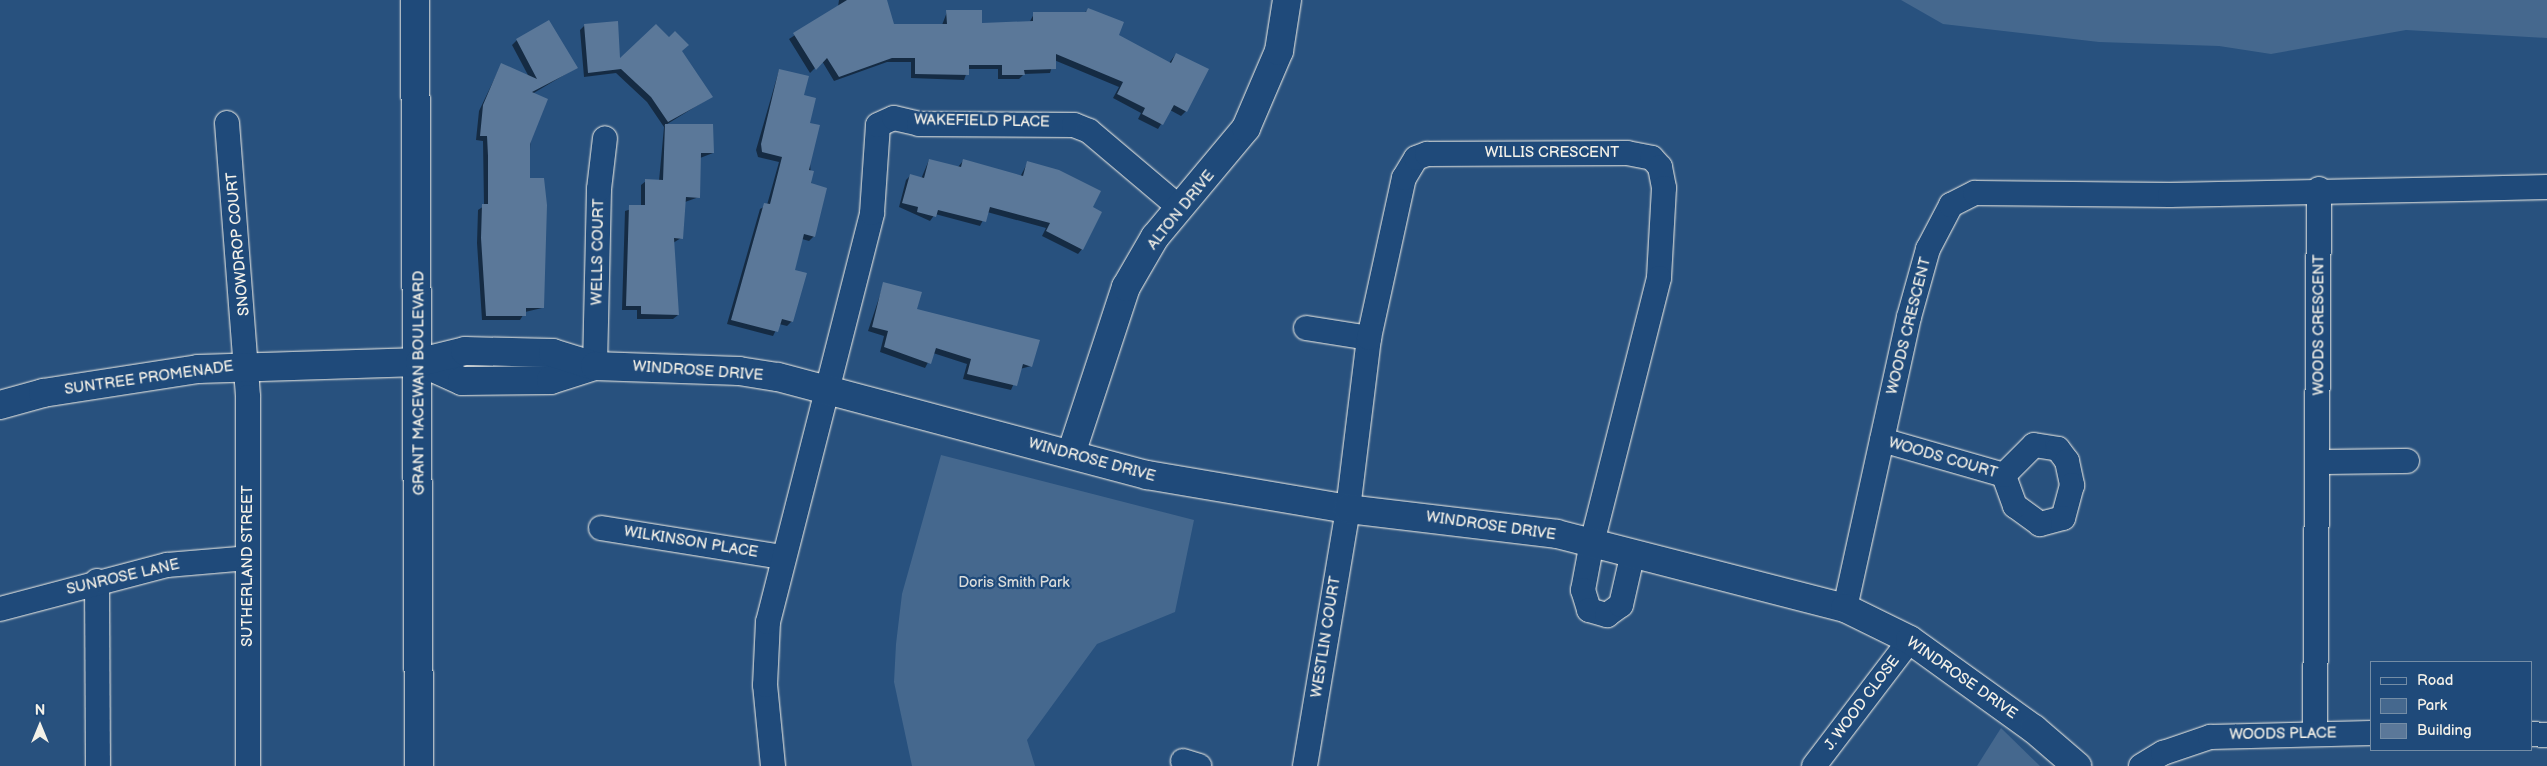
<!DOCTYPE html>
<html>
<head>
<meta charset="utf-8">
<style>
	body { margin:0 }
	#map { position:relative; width:2547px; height:766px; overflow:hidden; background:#28517e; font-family:"Balsamiq Sans",sans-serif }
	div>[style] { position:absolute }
	.green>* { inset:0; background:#45688e }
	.shadow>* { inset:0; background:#0007 }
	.building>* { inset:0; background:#5b7899 }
	.roads { filter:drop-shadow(0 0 1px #f4f1e8) drop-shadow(0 0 1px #f4f1e8) }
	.street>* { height:24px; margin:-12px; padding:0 12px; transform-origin:12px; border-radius:12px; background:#1f4a7a }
	.secondary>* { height:28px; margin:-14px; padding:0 14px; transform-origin:14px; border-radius:14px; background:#1f4a7a }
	span { translate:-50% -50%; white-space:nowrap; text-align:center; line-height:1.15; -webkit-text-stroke:4.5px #1f4a7a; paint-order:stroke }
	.street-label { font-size:15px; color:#f4f1e8 }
	.park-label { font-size:15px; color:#dadcda }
	.legend { position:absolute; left:2370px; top:661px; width:162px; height:90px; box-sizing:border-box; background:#1f4a7a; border:1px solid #748da6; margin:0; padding:6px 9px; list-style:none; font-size:15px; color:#f4f1e8 }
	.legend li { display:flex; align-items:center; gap:10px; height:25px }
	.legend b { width:25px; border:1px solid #748da6 }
	.north { position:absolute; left:15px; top:701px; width:50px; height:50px; -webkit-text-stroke:4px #1f4a7a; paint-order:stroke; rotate:0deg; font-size:14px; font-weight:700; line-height:20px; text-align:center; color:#f4f1e8 }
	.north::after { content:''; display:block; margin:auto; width:18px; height:22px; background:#f4f1e8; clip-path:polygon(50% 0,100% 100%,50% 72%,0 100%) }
</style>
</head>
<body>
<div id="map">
	<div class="green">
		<i style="clip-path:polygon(1901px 0,2547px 0,2547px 38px,2406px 30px,2271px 54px,2219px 46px,2099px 42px,1943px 24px)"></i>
		<i style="clip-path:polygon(941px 455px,1194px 520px,1175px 612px,1097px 644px,1027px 740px,1035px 766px,912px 766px,894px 682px,896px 644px,902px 594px)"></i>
		<i style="clip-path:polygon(2001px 728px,2040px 766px,1977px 766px)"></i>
	</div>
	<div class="shadow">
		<i style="clip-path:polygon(839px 0,885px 0,893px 25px,942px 25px,947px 12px,981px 24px,1029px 23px,1034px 14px,1084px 13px,1089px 9px,1117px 35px,1169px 63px,1176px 54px,1186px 111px,1181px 116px,1170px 110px,1158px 129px,1138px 119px,1141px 113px,1113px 98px,1119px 87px,1054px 60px,1050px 73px,1024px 74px,1019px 79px,998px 79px,998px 69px,968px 69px,964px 80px,911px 78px,911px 62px,887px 62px,834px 81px,822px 61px,810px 73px,789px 39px,838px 7px)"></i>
		<i style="clip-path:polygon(585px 25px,619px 61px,681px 51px,711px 97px,664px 126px,712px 125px,713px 153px,700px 158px,699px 197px,685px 202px,681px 238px,673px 243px,678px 315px,673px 319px,637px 319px,637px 310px,622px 310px,625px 211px,641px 206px,641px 185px,646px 181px,659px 181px,664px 127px,647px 102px,616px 73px,584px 77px,580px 30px)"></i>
		<i style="clip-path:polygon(517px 40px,576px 68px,532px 94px,529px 179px,542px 308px,525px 312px,520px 320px,482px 320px,477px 243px,478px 210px,484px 206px,483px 141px,476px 140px,479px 111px,501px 65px,529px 77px,512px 45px)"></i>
		<i style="clip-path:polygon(779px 70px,802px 96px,808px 124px,814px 236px,809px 241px,802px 239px,794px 271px,792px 321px,787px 326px,779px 324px,773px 336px,727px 324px,760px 209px,767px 205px,779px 162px,758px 157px,756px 150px)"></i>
		<i style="clip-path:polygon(929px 160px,958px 167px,963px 161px,1020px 177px,1028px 162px,1091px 207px,1082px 249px,1078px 254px,1042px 236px,1046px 228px,987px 212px,980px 226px,935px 214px,930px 221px,899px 207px,906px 180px,910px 176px,921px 179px)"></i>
		<i style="clip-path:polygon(884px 283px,915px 310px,1031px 366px,1020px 369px,1011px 390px,963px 379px,967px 364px,933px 353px,925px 368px,880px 352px,884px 336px,868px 331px)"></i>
	</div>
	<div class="building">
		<i style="clip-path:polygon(847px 0,887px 0,894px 24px,947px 24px,946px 10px,982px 10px,982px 23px,1033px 21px,1033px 12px,1086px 12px,1088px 8px,1124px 22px,1119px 35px,1171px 63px,1176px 53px,1209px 69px,1187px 112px,1174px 105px,1163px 125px,1142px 114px,1145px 108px,1117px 94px,1123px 82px,1056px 54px,1056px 69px,1024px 70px,1025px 75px,1002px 75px,1002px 65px,969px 65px,969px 75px,915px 74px,915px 58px,892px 58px,839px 77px,827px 58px,816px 70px,793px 33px)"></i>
		<i style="clip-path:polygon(549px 20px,578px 68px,532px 92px,548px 99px,530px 144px,530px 178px,544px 178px,547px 205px,544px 308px,526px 308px,526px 316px,486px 316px,481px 238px,482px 204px,488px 204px,488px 156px,487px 136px,480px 136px,483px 105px,501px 63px,537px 79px,516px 39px)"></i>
		<i style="clip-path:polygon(618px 21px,620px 58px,656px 24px,669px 37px,675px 31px,689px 45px,682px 51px,713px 97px,668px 122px,651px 97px,621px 69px,588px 73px,584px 24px)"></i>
		<i style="clip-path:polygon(779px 69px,809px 76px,804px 95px,816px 98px,810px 123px,820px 125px,809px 170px,814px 171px,811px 183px,827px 188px,815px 237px,804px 234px,795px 270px,807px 273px,793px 322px,782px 319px,778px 332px,731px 320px,764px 203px,770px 204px,782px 157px,762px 152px,761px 144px)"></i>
		<i style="clip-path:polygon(665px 124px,713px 124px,714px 153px,701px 153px,700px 198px,686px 197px,683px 239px,674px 238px,679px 315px,641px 314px,641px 306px,626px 306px,629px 205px,645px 205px,645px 179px,663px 180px)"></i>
		<i style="clip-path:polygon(929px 159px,961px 167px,963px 159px,1023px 176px,1027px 161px,1059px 170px,1101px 191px,1093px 207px,1102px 212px,1083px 250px,1046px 231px,1050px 223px,990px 207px,986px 222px,938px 210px,936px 217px,917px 212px,918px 207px,902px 203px,910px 174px,924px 178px)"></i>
		<i style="clip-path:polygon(883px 282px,922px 292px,917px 309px,1040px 340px,1032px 367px,1023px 364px,1017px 386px,967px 374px,971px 359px,936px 348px,931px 364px,884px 347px,888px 331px,872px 327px)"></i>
	</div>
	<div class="roads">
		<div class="street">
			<i style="left:227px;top:123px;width:275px;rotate:85.6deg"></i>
			<i style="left:248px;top:397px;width:369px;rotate:90deg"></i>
			<i style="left:1306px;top:328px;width:64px;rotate:9deg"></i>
			<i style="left:595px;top:366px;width:177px;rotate:-88.7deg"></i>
			<i style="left:599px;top:189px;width:51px;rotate:-83.3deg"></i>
			<i style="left:1882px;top:440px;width:127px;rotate:16deg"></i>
			<i style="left:2034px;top:445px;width:24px;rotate:9deg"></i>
			<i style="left:2058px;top:449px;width:15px;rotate:53deg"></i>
			<i style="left:2067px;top:461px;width:25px;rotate:78deg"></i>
			<i style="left:2072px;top:485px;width:34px;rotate:105deg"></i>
			<i style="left:2063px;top:518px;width:24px;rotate:165deg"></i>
			<i style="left:2040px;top:524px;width:31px;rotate:-144deg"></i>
			<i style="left:2015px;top:506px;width:33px;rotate:-110deg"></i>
			<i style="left:2004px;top:475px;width:42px;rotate:-45deg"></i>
			<i style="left:2319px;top:462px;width:88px;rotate:-0.7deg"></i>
			<i style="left:601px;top:528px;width:183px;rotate:9.1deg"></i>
			<i style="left:97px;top:581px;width:185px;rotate:89.7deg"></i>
			<i style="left:1845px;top:608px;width:298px;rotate:-77.6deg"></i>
			<i style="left:1909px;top:317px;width:71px;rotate:-74.4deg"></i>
			<i style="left:1928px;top:249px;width:50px;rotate:-62.4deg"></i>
			<i style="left:1951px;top:205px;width:27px;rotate:-27deg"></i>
			<i style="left:1975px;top:193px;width:195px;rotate:0.6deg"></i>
			<i style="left:2170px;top:195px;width:377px;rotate:-1.2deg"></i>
			<i style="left:0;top:609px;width:173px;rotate:-14.8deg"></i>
			<i style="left:167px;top:565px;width:81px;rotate:-4.9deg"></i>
			<i style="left:2315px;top:733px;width:544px;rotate:-89.58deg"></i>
			<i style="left:2531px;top:734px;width:16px;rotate:4deg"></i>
			<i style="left:1183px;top:761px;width:17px;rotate:17deg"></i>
			<i style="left:773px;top:766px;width:81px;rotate:-95.6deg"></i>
			<i style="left:765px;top:685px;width:63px;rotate:-87.3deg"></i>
			<i style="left:768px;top:622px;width:422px;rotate:-75.7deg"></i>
			<i style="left:872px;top:213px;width:88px;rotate:-86.1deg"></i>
			<i style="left:878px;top:125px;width:17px;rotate:-24deg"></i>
			<i style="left:894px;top:118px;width:26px;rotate:13deg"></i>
			<i style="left:919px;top:124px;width:155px;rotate:0.4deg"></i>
			<i style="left:1074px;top:125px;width:16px;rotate:22deg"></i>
			<i style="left:1089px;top:131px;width:119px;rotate:40.2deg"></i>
			<i style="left:1305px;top:766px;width:261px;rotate:-80.5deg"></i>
			<i style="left:1348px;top:509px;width:172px;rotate:-83deg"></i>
			<i style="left:1369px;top:338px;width:164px;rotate:-77.7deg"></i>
			<i style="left:1404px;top:178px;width:23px;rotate:-59deg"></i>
			<i style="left:1416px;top:158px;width:12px;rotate:-20deg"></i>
			<i style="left:1427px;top:154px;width:200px;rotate:-0.3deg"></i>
			<i style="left:1627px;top:153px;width:25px;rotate:11deg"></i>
			<i style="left:1652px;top:158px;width:12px;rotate:48deg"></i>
			<i style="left:1660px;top:167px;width:21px;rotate:79deg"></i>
			<i style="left:1664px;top:188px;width:90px;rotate:93.2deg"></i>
			<i style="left:1659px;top:278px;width:272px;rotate:104.2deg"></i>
			<i style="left:1592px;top:542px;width:49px;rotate:100.6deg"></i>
			<i style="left:1583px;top:590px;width:21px;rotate:73deg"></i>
			<i style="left:1589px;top:610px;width:19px;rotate:16deg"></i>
			<i style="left:1607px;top:615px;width:17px;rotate:-36deg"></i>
			<i style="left:1621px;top:605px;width:54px;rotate:-77.2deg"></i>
			<i style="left:1814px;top:766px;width:158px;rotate:-52.7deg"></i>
			<i style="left:2141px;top:766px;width:26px;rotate:-31deg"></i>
			<i style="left:2163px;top:753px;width:50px;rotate:-18.8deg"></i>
			<i style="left:2210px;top:737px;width:161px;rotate:-1.4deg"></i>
		</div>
		<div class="secondary">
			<i style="left:415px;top:0;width:766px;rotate:89.7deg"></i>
			<i style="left:420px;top:362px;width:46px;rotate:24.3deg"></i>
			<i style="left:462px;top:381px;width:89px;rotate:-0.6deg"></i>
			<i style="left:551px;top:380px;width:46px;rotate:-17.7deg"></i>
			<i style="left:0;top:405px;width:45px;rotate:-15.6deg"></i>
			<i style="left:43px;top:393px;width:157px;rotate:-8.8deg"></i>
			<i style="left:198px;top:369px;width:222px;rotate:-1.8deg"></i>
			<i style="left:420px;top:362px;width:46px;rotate:-13.7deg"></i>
			<i style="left:465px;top:351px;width:88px;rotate:1.3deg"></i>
			<i style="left:553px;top:353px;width:44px;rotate:17.2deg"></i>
			<i style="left:595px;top:366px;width:144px;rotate:2deg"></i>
			<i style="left:739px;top:371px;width:39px;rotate:9deg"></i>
			<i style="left:778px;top:377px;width:382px;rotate:14.9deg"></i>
			<i style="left:1147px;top:475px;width:204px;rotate:9.6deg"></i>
			<i style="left:1348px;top:509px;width:210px;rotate:6.8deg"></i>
			<i style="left:1557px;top:534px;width:297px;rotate:14.4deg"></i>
			<i style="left:1845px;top:608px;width:72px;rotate:26.2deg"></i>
			<i style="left:1910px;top:640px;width:153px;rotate:35.7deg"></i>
			<i style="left:2034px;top:729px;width:57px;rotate:40.7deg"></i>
			<i style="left:1071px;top:454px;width:176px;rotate:-71.8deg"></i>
			<i style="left:1126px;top:287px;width:58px;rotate:-59.9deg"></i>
			<i style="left:1155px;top:237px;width:142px;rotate:-50.1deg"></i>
			<i style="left:1246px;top:128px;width:84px;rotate:-66.8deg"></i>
			<i style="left:1279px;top:51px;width:52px;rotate:-81.1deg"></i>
		</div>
	</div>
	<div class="street-label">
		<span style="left:982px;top:121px;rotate:1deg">WAKEFIELD PLACE</span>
		<span style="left:1552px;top:153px">WILLIS CRESCENT</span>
		<span style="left:1181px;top:210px;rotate:-51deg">ALTON DRIVE</span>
		<span style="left:238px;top:244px;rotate:-95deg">SNOWDROP COURT</span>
		<span style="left:598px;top:252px;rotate:-89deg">WELLS COURT</span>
		<span style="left:2319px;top:325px;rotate:-90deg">WOODS CRESCENT</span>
		<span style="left:1909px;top:326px;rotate:-76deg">WOODS CRESCENT</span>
		<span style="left:698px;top:371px;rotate:4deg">WINDROSE DRIVE</span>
		<span style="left:149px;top:378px;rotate:-8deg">SUNTREE PROMENADE</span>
		<span style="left:419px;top:383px;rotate:-90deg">GRANT MACEWAN BOULEVARD</span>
		<span style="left:1943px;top:458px;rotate:16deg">WOODS COURT</span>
		<span style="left:1092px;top:460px;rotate:15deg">WINDROSE DRIVE</span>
		<span style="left:1491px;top:526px;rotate:8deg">WINDROSE DRIVE</span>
		<span style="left:691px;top:542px;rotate:9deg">WILKINSON PLACE</span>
		<span style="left:248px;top:566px;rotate:-90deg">SUTHERLAND STREET</span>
		<span style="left:123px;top:577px;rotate:-13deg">SUNROSE LANE</span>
		<span style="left:1326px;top:637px;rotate:-81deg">WESTLIN COURT</span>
		<span style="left:1962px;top:678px;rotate:35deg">WINDROSE DRIVE</span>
		<span style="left:1862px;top:703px;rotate:-53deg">J. WOOD CLOSE</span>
		<span style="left:2283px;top:734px;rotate:-1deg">WOODS PLACE</span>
	</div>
	<div class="park-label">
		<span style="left:1014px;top:583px">Doris Smith Park</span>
	</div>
	<ul class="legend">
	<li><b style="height:6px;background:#1f4a7a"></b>Road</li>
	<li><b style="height:14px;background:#45688e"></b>Park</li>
	<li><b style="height:14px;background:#5b7899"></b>Building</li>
	</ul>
	<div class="north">N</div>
</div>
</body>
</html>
